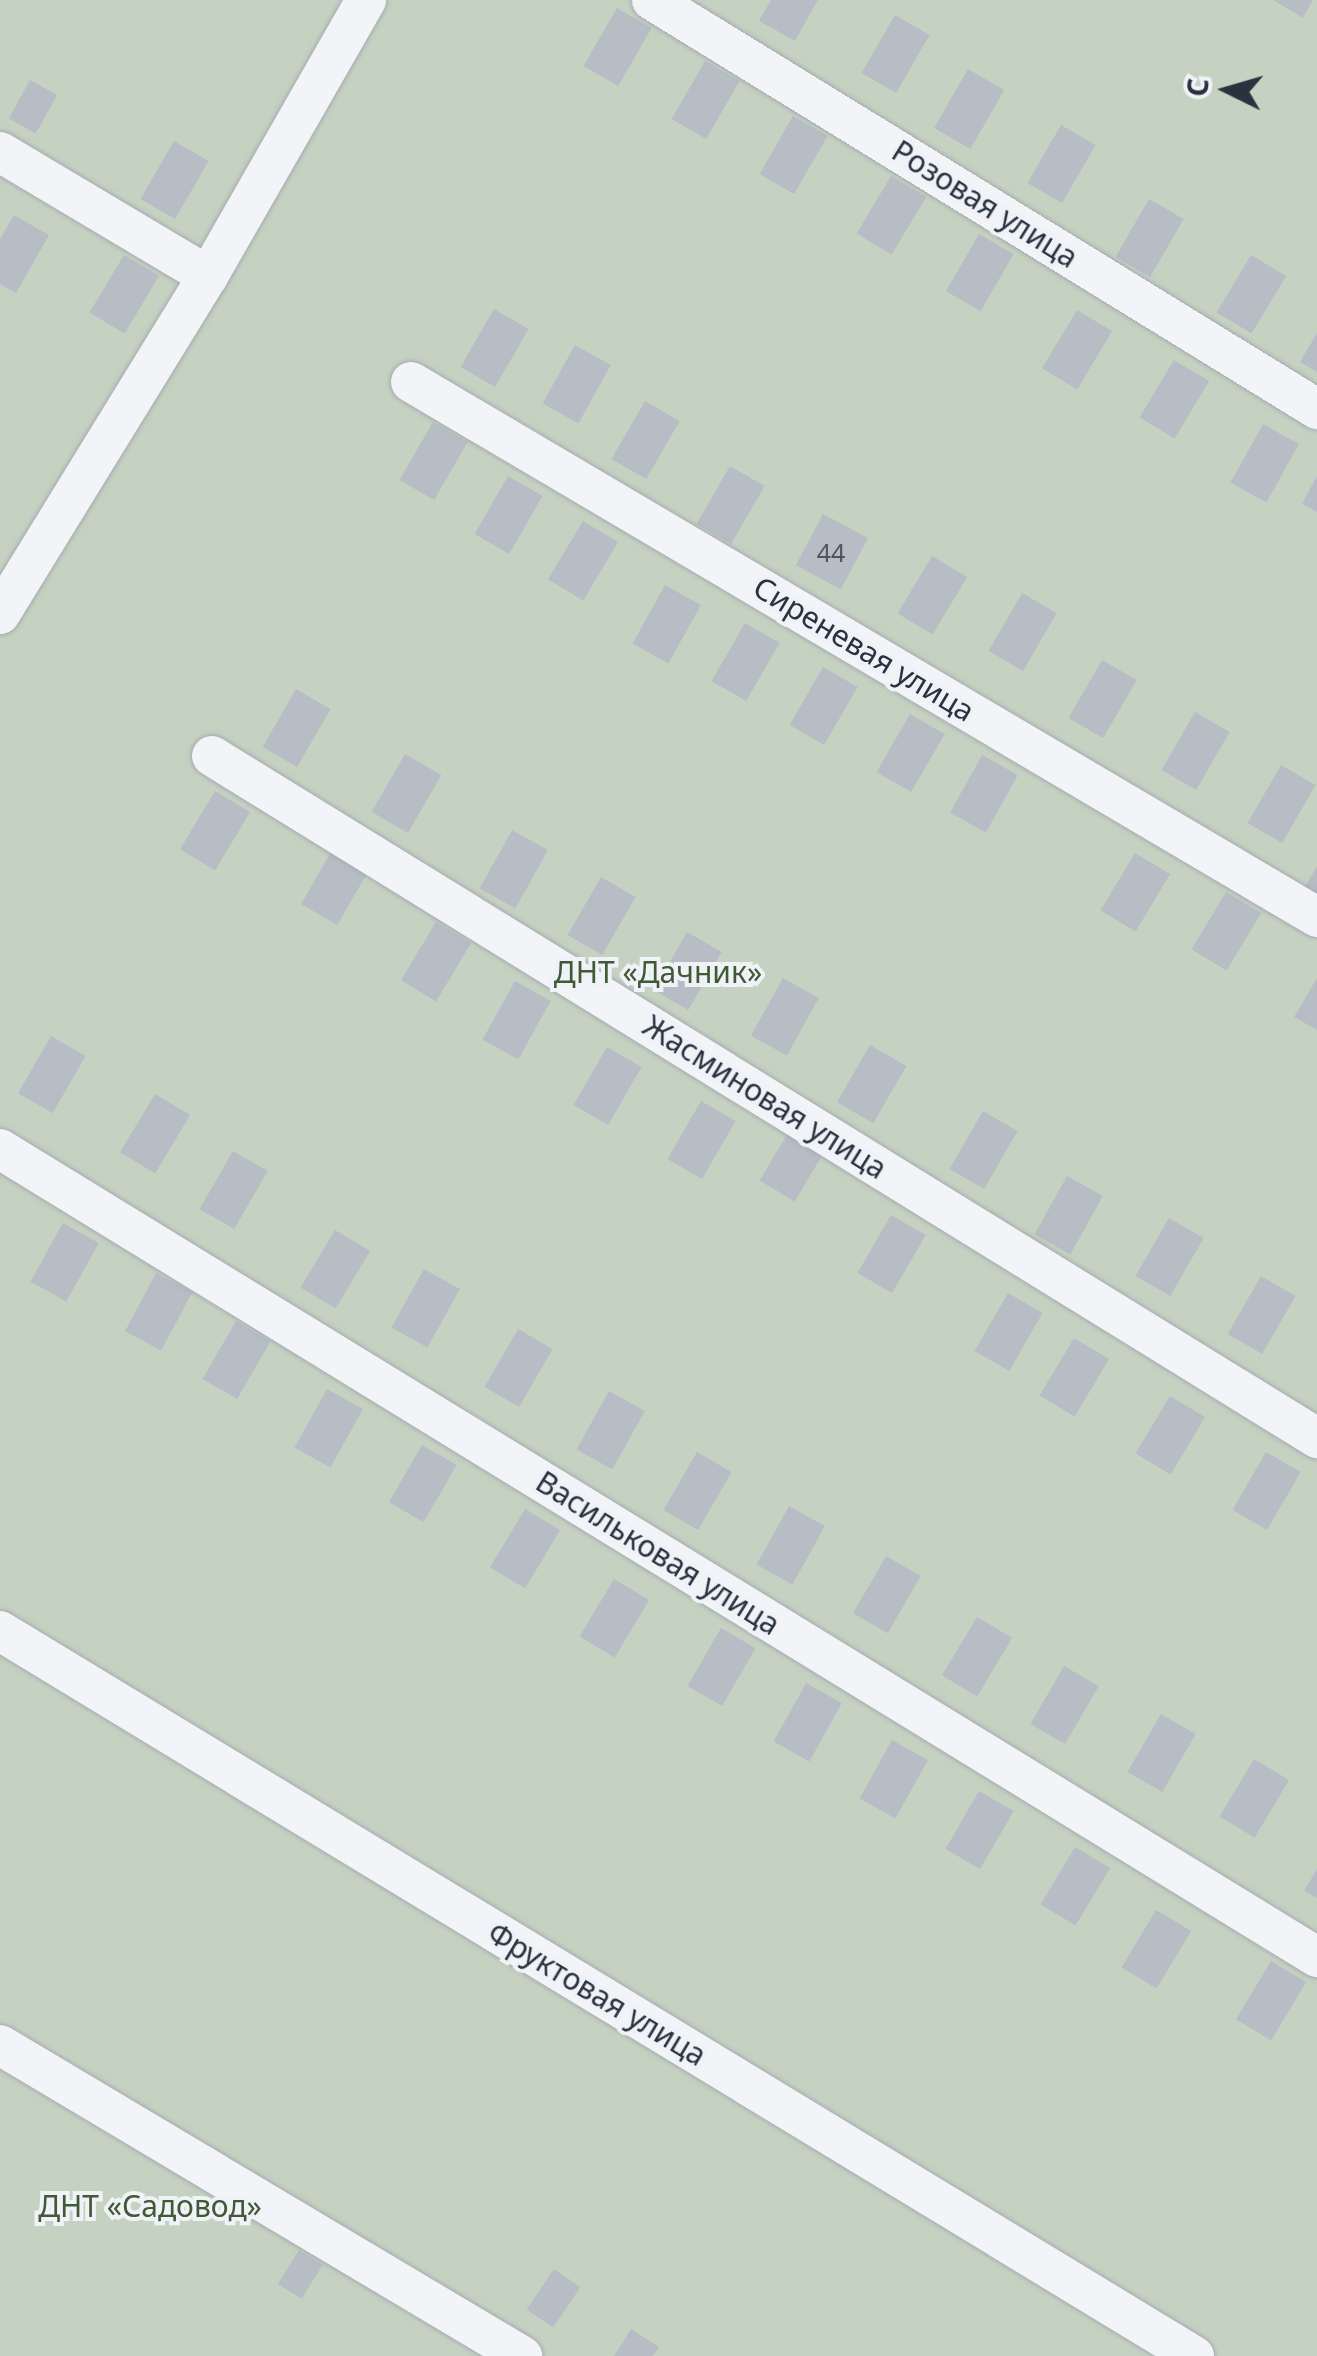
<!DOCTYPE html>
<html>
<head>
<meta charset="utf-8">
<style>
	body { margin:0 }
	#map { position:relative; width:1317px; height:2356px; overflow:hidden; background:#e0e4e8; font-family:"Noto Sans",sans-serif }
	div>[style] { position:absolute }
	.green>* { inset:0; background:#c6d2c1; transform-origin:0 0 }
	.building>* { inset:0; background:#b7bdc5; transform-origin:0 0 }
	.roads { filter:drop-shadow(0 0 2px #a5abb2) drop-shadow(0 0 2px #a5abb2) }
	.minor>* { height:40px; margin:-20px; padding:0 20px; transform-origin:20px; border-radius:20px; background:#f2f4f7 }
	span { translate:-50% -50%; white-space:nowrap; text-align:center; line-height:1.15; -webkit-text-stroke:8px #eff2f6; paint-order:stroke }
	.number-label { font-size:25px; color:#4c5560 }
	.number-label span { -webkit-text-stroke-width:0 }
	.street-label { font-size:30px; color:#29323f }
	.park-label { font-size:30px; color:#405a37 }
	.north { position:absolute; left:1177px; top:40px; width:100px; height:100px; -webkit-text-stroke:8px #eff2f6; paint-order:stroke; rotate:275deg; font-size:28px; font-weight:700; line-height:40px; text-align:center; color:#29323f }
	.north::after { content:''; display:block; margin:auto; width:35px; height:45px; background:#29323f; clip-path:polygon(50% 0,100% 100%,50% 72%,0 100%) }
</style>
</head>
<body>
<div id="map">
	<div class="green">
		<i style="left:0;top:0;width:1317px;height:2356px"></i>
	</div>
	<div class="building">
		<i style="clip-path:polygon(771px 0,818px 0,795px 41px,759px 21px)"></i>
		<i style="clip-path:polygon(1273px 0,1313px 0,1303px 18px)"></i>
		<i style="left:617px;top:8px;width:40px;height:67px;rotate:30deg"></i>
		<i style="left:895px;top:15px;width:40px;height:67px;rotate:30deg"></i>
		<i style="left:705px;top:61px;width:40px;height:67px;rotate:30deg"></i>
		<i style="left:968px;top:69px;width:42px;height:68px;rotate:30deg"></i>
		<i style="left:30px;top:80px;width:31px;height:44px;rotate:29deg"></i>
		<i style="left:793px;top:116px;width:40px;height:67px;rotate:30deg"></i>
		<i style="left:1061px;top:125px;width:40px;height:67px;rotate:30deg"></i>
		<i style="left:174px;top:141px;width:40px;height:67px;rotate:30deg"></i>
		<i style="left:891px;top:176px;width:41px;height:67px;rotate:31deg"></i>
		<i style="left:1149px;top:199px;width:40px;height:67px;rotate:30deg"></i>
		<i style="clip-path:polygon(14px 215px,49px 235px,16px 293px,0 284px,0 239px)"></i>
		<i style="left:979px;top:234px;width:40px;height:66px;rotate:30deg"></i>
		<i style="left:124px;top:255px;width:41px;height:67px;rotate:31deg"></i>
		<i style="left:1251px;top:255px;width:41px;height:67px;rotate:31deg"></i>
		<i style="left:494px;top:309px;width:40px;height:67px;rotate:30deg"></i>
		<i style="left:1077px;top:310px;width:41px;height:68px;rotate:31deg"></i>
		<i style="clip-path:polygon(1317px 333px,1317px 372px,1300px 362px)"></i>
		<i style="left:575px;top:345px;width:41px;height:67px;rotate:29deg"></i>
		<i style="left:1174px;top:360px;width:41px;height:67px;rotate:31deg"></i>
		<i style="left:645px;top:401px;width:40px;height:67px;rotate:30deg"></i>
		<i style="left:433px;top:422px;width:40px;height:67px;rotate:30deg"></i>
		<i style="left:1263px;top:424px;width:41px;height:67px;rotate:29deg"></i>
		<i style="left:730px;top:466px;width:40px;height:67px;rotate:30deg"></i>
		<i style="left:508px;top:476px;width:40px;height:67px;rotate:30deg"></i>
		<i style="clip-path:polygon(1317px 476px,1317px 512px,1302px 504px)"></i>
		<i style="left:823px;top:514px;width:51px;height:58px;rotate:28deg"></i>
		<i style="left:583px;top:521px;width:41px;height:68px;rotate:31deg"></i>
		<i style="left:932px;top:556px;width:41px;height:67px;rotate:31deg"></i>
		<i style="left:665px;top:585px;width:41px;height:67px;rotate:29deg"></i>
		<i style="left:1022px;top:593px;width:40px;height:67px;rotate:30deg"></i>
		<i style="left:745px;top:623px;width:40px;height:67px;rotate:30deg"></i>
		<i style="left:1102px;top:660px;width:40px;height:67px;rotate:30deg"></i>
		<i style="left:823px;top:667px;width:40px;height:67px;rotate:30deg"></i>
		<i style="left:296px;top:689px;width:40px;height:67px;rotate:30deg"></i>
		<i style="left:1195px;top:712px;width:40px;height:67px;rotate:30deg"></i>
		<i style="left:910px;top:714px;width:40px;height:67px;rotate:30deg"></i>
		<i style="left:405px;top:754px;width:42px;height:67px;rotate:30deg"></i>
		<i style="left:982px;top:755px;width:41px;height:66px;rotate:29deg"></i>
		<i style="left:1281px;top:765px;width:40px;height:67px;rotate:30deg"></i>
		<i style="left:215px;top:791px;width:41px;height:68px;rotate:31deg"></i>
		<i style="left:512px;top:830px;width:41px;height:67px;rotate:29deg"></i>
		<i style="left:335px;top:845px;width:42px;height:68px;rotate:30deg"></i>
		<i style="left:1135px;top:853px;width:41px;height:67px;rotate:31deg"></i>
		<i style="clip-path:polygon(1317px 866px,1317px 898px,1303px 890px)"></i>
		<i style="left:601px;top:877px;width:40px;height:67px;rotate:30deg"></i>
		<i style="left:1226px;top:892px;width:41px;height:67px;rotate:31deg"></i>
		<i style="left:436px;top:922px;width:41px;height:68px;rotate:31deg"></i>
		<i style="left:687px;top:932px;width:40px;height:67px;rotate:30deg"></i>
		<i style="left:783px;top:978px;width:41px;height:66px;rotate:29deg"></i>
		<i style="clip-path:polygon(1317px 978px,1317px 1030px,1294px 1017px)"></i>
		<i style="left:515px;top:981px;width:41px;height:67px;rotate:29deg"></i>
		<i style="left:51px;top:1036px;width:40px;height:66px;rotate:30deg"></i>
		<i style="left:870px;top:1045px;width:42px;height:66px;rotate:30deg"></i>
		<i style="left:607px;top:1047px;width:40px;height:67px;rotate:30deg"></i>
		<i style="left:155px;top:1094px;width:41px;height:68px;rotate:31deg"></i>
		<i style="left:701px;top:1101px;width:40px;height:67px;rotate:30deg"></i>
		<i style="left:983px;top:1111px;width:40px;height:67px;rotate:30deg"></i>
		<i style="left:794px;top:1123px;width:41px;height:67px;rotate:31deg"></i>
		<i style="left:233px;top:1151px;width:40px;height:67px;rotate:30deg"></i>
		<i style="left:1067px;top:1176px;width:41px;height:67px;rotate:29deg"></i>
		<i style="left:891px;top:1215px;width:40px;height:67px;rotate:30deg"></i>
		<i style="left:1169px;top:1218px;width:40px;height:67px;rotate:30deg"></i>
		<i style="left:63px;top:1223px;width:41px;height:67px;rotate:29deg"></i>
		<i style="left:335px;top:1230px;width:41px;height:67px;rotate:31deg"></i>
		<i style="left:424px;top:1269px;width:41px;height:67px;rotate:29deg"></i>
		<i style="left:156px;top:1273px;width:41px;height:66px;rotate:28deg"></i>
		<i style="left:1261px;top:1276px;width:40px;height:67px;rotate:30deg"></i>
		<i style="left:1008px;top:1293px;width:40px;height:67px;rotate:30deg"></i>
		<i style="left:236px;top:1321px;width:40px;height:67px;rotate:30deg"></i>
		<i style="left:518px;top:1329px;width:40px;height:67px;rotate:30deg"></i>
		<i style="left:1074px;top:1338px;width:41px;height:67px;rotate:31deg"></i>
		<i style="left:327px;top:1389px;width:41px;height:67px;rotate:29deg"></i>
		<i style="left:609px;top:1391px;width:41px;height:67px;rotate:29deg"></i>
		<i style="left:1170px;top:1396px;width:41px;height:67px;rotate:31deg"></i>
		<i style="left:422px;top:1445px;width:40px;height:66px;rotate:30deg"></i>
		<i style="left:697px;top:1452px;width:40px;height:67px;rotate:30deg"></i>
		<i style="left:1266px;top:1452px;width:40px;height:67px;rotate:30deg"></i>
		<i style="left:789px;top:1506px;width:41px;height:67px;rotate:29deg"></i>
		<i style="left:525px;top:1509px;width:41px;height:68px;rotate:31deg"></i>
		<i style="left:886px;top:1556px;width:40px;height:66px;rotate:30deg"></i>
		<i style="left:614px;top:1579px;width:41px;height:67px;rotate:31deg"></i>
		<i style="left:977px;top:1617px;width:41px;height:68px;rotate:31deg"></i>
		<i style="left:721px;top:1628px;width:40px;height:67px;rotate:30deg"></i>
		<i style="left:1064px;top:1666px;width:40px;height:67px;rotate:30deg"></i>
		<i style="left:806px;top:1683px;width:41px;height:67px;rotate:29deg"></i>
		<i style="left:1161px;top:1714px;width:40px;height:67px;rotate:30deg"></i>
		<i style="left:892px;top:1740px;width:41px;height:67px;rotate:29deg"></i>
		<i style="left:1254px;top:1759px;width:41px;height:67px;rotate:31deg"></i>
		<i style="left:979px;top:1791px;width:40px;height:67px;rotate:30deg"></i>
		<i style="left:1075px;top:1847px;width:41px;height:67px;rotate:31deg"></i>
		<i style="clip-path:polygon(1317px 1869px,1317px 1898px,1304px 1891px)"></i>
		<i style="left:1156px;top:1910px;width:41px;height:67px;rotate:31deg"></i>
		<i style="left:1271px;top:1961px;width:41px;height:68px;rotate:31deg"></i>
		<i style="left:299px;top:2250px;width:28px;height:40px;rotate:32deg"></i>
		<i style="left:554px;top:2269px;width:32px;height:49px;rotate:34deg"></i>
		<i style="clip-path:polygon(631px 2329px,659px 2347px,653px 2356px,614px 2356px)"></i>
	</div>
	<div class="roads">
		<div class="minor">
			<i style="left:652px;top:0;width:781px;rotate:31.59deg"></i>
			<i style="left:0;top:152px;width:242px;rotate:30.8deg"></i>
			<i style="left:411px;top:382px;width:1052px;rotate:30.56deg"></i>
			<i style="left:0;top:614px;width:397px;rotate:-58.4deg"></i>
			<i style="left:208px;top:276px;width:318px;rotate:-60.2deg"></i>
			<i style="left:212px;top:756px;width:1299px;rotate:31.68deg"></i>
			<i style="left:0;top:1149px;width:1545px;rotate:31.53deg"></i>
			<i style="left:0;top:1631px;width:1397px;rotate:31.27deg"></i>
			<i style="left:0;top:2045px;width:608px;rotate:30.79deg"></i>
		</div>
	</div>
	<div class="number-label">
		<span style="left:831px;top:552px">44</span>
	</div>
	<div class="street-label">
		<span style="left:985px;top:204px;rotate:32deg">Розовая улица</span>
		<span style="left:864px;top:649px;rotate:31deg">Сиреневая улица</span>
		<span style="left:765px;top:1097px;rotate:32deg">Жасминовая улица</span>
		<span style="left:658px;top:1553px;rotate:32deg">Васильковая улица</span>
		<span style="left:597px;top:1994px;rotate:31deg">Фруктовая улица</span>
	</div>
	<div class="park-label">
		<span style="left:658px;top:972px">ДНТ «Дачник»</span>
		<span style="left:150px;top:2206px">ДНТ «Садовод»</span>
	</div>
	<div class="north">С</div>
</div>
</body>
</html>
